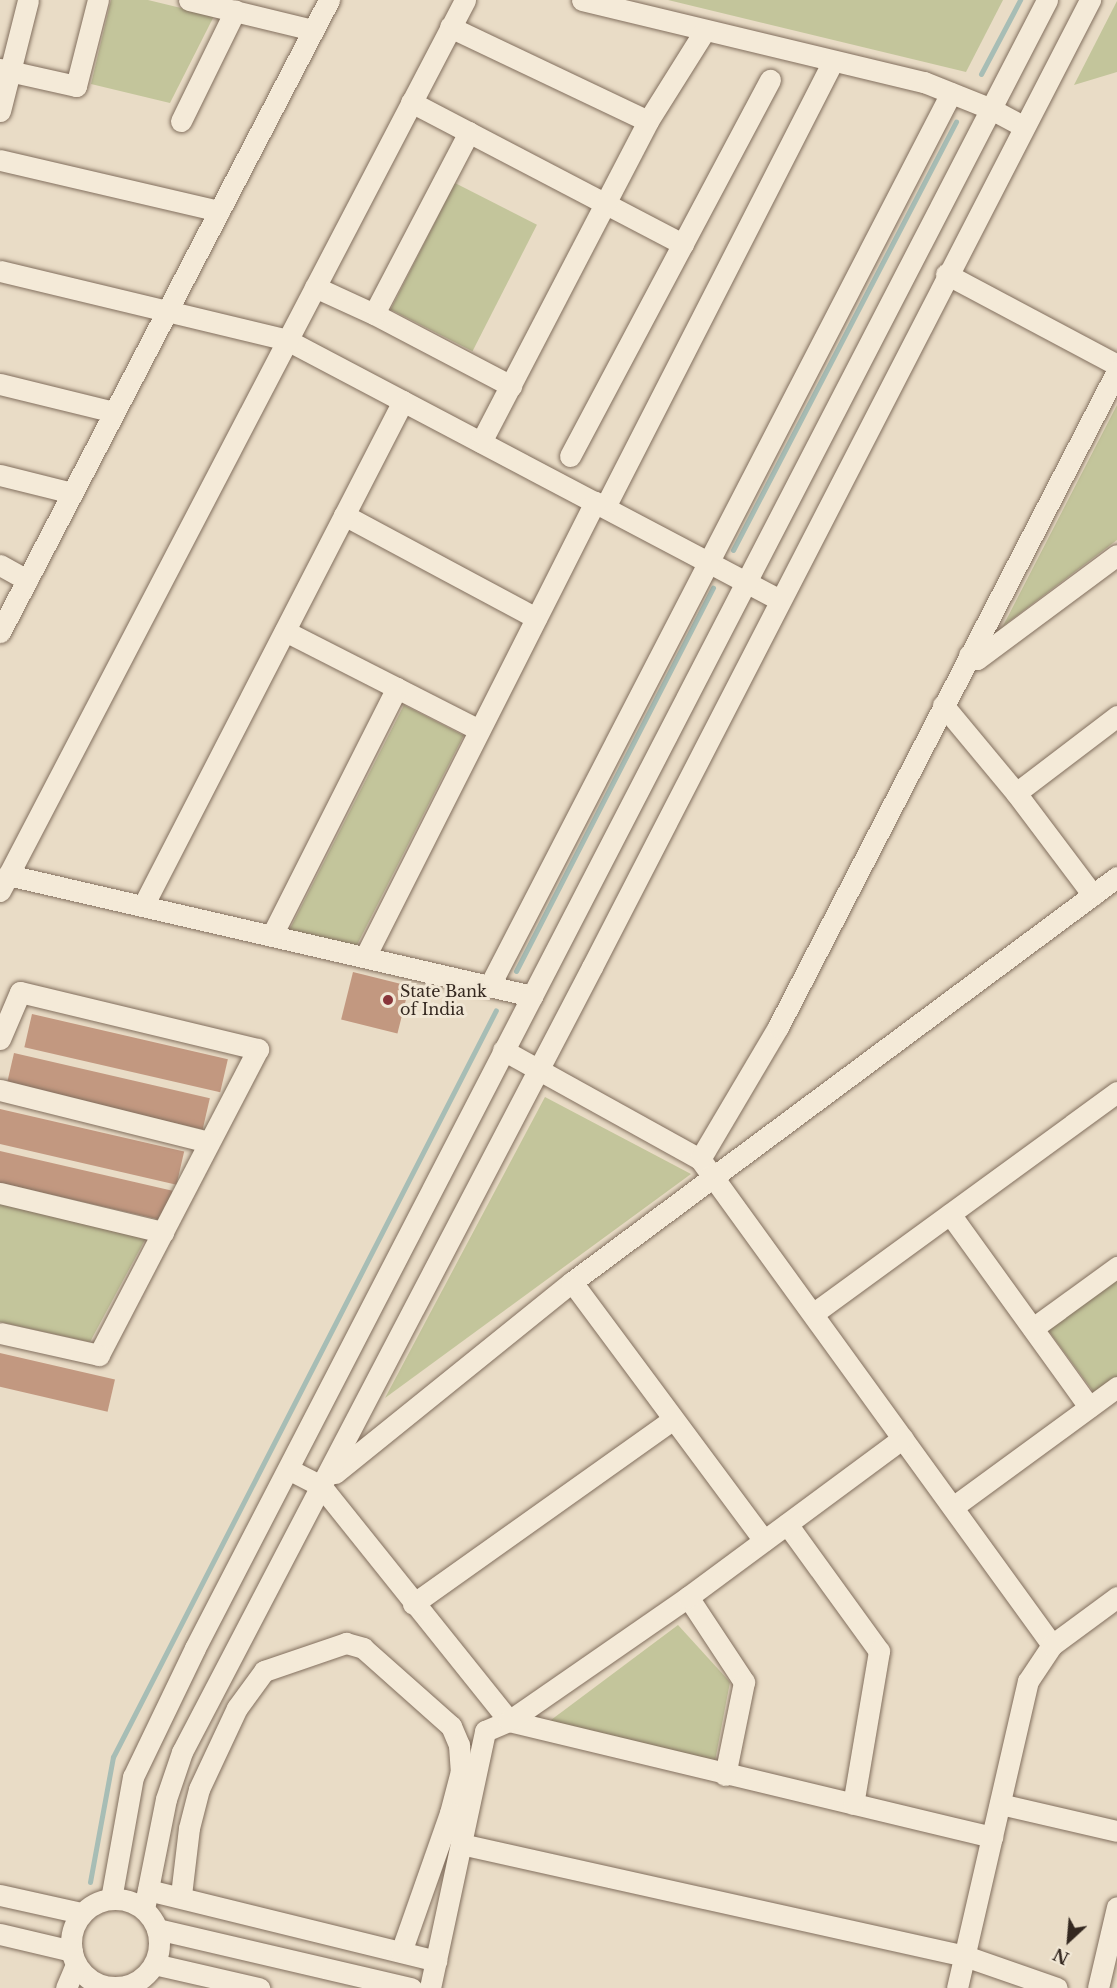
<!DOCTYPE html>
<html>
<head>
<meta charset="utf-8">
<style>
	body { margin:0 }
	#map { position:relative; width:1117px; height:1988px; overflow:hidden; background:#e9dcc6; font-family:"Libre Baskerville",serif }
	div>[style] { position:absolute }
	.green>* { inset:0; background:#c3c59b; transform-origin:0 0 }
	.stream>* { height:5px; margin:-2.5px; padding:0 2.5px; transform-origin:2.5px; border-radius:2.5px; background:#a7bdb5 }
	.building>* { inset:0; background:#c29880; transform-origin:0 0 }
	.roads { filter:drop-shadow(0 0 2px #826f5e) drop-shadow(0 0 2px #826f5e) }
	.minor>* { height:21px; margin:-10.5px; padding:0 10.5px; transform-origin:10.5px; border-radius:10.5px; background:#f4ead8 }
	.minor>.ring { margin:-10.5px; padding:0; box-sizing:content-box; background:none; border:21px solid #f4ead8; border-radius:50% }
	.dots>* { width:16px; height:16px; translate:-50% -50%; box-sizing:border-box; border:3px solid #f1e7d5; border-radius:50% }
	span { translate:-50% -50%; white-space:nowrap; text-align:center; line-height:1.15; -webkit-text-stroke:6px #f1e7d5; paint-order:stroke }
	.poi-label { font-size:16px; color:#342820 }
	.left { translate:0 -50%; text-align:left }
	.north { position:absolute; left:1039px; top:1910px; width:60px; height:60px; -webkit-text-stroke:4px #f1e7d5; paint-order:stroke; rotate:206deg; font-size:16px; font-weight:700; line-height:24px; text-align:center; color:#342820 }
	.north::after { content:''; display:block; margin:auto; width:21px; height:27px; background:#342820; clip-path:polygon(50% 0,100% 100%,50% 72%,0 100%) }
</style>
</head>
<body>
<div id="map">
	<div class="green">
		<i style="clip-path:polygon(111px 0,148px 0,214px 16px,170px 103px,91px 84px)"></i>
		<i style="clip-path:polygon(668px 0,1003px 0,966px 72px)"></i>
		<i style="clip-path:polygon(1117px 1px,1117px 72px,1074px 85px)"></i>
		<i style="left:455px;top:183px;width:92px;height:142px;rotate:27deg"></i>
		<i style="clip-path:polygon(1117px 405px,1117px 540px,1003px 626px)"></i>
		<i style="left:404px;top:705px;width:67px;height:252px;rotate:27deg"></i>
		<i style="clip-path:polygon(545px 1097px,691px 1174px,385px 1398px)"></i>
		<i style="clip-path:polygon(0 1203px,147px 1236px,90px 1342px,0 1322px)"></i>
		<i style="clip-path:polygon(1117px 1280px,1117px 1379px,1095px 1394px,1048px 1330px)"></i>
		<i style="clip-path:polygon(678px 1625px,730px 1682px,715px 1761px,547px 1723px)"></i>
	</div>
	<div class="stream">
		<i style="left:981px;top:74px;width:84px;rotate:-62.2deg"></i>
		<i style="left:733px;top:550px;width:483px;rotate:-62.5deg"></i>
		<i style="left:516px;top:971px;width:431px;rotate:-62.8deg"></i>
		<i style="left:90px;top:1882px;width:127px;rotate:-79.6deg"></i>
		<i style="left:113px;top:1757px;width:839px;rotate:-62.85deg"></i>
	</div>
	<div class="building">
		<i style="left:353px;top:972px;width:58px;height:49px;rotate:14deg"></i>
		<i style="left:32px;top:1014px;width:201px;height:34px;rotate:13deg"></i>
		<i style="left:14px;top:1053px;width:201px;height:32px;rotate:13deg"></i>
		<i style="left:0;top:1109px;width:189px;height:34px;rotate:13deg"></i>
		<i style="left:0;top:1151px;width:177px;height:31px;rotate:13deg"></i>
		<i style="left:0;top:1353px;width:118px;height:33px;rotate:13deg"></i>
	</div>
	<div class="roads">
		<div class="minor">
			<i style="left:189px;top:0;width:128px;rotate:13.6deg"></i>
			<i style="left:582px;top:0;width:352px;rotate:13.5deg"></i>
			<i style="left:924px;top:82px;width:72px;rotate:21.9deg"></i>
			<i style="left:991px;top:109px;width:36px;rotate:28deg"></i>
			<i style="left:450px;top:27px;width:219px;rotate:25.4deg"></i>
			<i style="left:0;top:69px;width:78px;rotate:12.6deg"></i>
			<i style="left:76px;top:86px;width:89px;rotate:-75.7deg"></i>
			<i style="left:411px;top:102px;width:307px;rotate:27.6deg"></i>
			<i style="left:0;top:111px;width:114px;rotate:-75.8deg"></i>
			<i style="left:181px;top:121px;width:123px;rotate:-63.9deg"></i>
			<i style="left:469px;top:132px;width:205px;rotate:117.6deg"></i>
			<i style="left:374px;top:314px;width:155px;rotate:27.7deg"></i>
			<i style="left:0;top:160px;width:225px;rotate:13.1deg"></i>
			<i style="left:0;top:271px;width:295px;rotate:13.5deg"></i>
			<i style="left:287px;top:340px;width:557px;rotate:27.81deg"></i>
			<i style="left:946px;top:274px;width:194px;rotate:28deg"></i>
			<i style="left:315px;top:287px;width:65px;rotate:24.6deg"></i>
			<i style="left:0;top:384px;width:117px;rotate:13.8deg"></i>
			<i style="left:481px;top:442px;width:362px;rotate:-62.5deg"></i>
			<i style="left:648px;top:121px;width:107px;rotate:-57.9deg"></i>
			<i style="left:570px;top:456px;width:426px;rotate:-62deg"></i>
			<i style="left:0;top:475px;width:74px;rotate:14deg"></i>
			<i style="left:605px;top:507px;width:501px;rotate:-62.92deg"></i>
			<i style="left:344px;top:515px;width:218px;rotate:28.2deg"></i>
			<i style="left:0;top:565px;width:31px;rotate:29deg"></i>
			<i style="left:285px;top:631px;width:218px;rotate:27deg"></i>
			<i style="left:0;top:632px;width:713px;rotate:-62.5deg"></i>
			<i style="left:969px;top:655px;width:9px;rotate:27deg"></i>
			<i style="left:977px;top:659px;width:174px;rotate:-36.6deg"></i>
			<i style="left:943px;top:705px;width:114px;rotate:50.3deg"></i>
			<i style="left:1016px;top:793px;width:128px;rotate:53deg"></i>
			<i style="left:1016px;top:793px;width:127px;rotate:-37.3deg"></i>
			<i style="left:8px;top:875px;width:538px;rotate:13deg"></i>
			<i style="left:0;top:891px;width:1005px;rotate:-62.44deg"></i>
			<i style="left:143px;top:906px;width:568px;rotate:-62.76deg"></i>
			<i style="left:272px;top:935px;width:277px;rotate:-63.2deg"></i>
			<i style="left:365px;top:957px;width:510px;rotate:-63.18deg"></i>
			<i style="left:490px;top:985px;width:1004px;rotate:-62.67deg"></i>
			<i style="left:0;top:1039px;width:51px;rotate:-66.9deg"></i>
			<i style="left:20px;top:992px;width:245px;rotate:13.5deg"></i>
			<i style="left:258px;top:1049px;width:345px;rotate:117.5deg"></i>
			<i style="left:99px;top:1355px;width:101px;rotate:-167.5deg"></i>
			<i style="left:503px;top:1050px;width:225px;rotate:29deg"></i>
			<i style="left:700px;top:1159px;width:600px;rotate:54.08deg"></i>
			<i style="left:0;top:1090px;width:215px;rotate:14deg"></i>
			<i style="left:700px;top:1159px;width:153px;rotate:-59.4deg"></i>
			<i style="left:778px;top:1027px;width:738px;rotate:-62.67deg"></i>
			<i style="left:0;top:1193px;width:168px;rotate:13.5deg"></i>
			<i style="left:950px;top:1214px;width:238px;rotate:54.2deg"></i>
			<i style="left:572px;top:1282px;width:322px;rotate:53.4deg"></i>
			<i style="left:814px;top:1313px;width:375px;rotate:-36.1deg"></i>
			<i style="left:1033px;top:1328px;width:104px;rotate:-36deg"></i>
			<i style="left:288px;top:1469px;width:37px;rotate:27deg"></i>
			<i style="left:321px;top:1486px;width:301px;rotate:51.3deg"></i>
			<i style="left:509px;top:1721px;width:497px;rotate:13.5deg"></i>
			<i style="left:335px;top:1473px;width:304px;rotate:-38.9deg"></i>
			<i style="left:572px;top:1282px;width:679px;rotate:-36.62deg"></i>
			<i style="left:953px;top:1507px;width:203px;rotate:-36.2deg"></i>
			<i style="left:787px;top:1524px;width:157px;rotate:54.1deg"></i>
			<i style="left:879px;top:1651px;width:155px;rotate:99.6deg"></i>
			<i style="left:688px;top:1597px;width:102px;rotate:56.6deg"></i>
			<i style="left:744px;top:1682px;width:95px;rotate:101.5deg"></i>
			<i style="left:413px;top:1604px;width:319px;rotate:-35.4deg"></i>
			<i style="left:1000px;top:1804px;width:120px;rotate:13deg"></i>
			<i style="left:461px;top:1844px;width:516px;rotate:12.53deg"></i>
			<i style="left:965px;top:1956px;width:97px;rotate:19.2deg"></i>
			<i style="left:148px;top:1890px;width:297px;rotate:13.8deg"></i>
			<i style="left:0;top:1895px;width:83px;rotate:12.5deg"></i>
			<i style="left:181px;top:1895px;width:67px;rotate:-83.2deg"></i>
			<i style="left:189px;top:1828px;width:40px;rotate:-75.6deg"></i>
			<i style="left:199px;top:1789px;width:89px;rotate:-64.9deg"></i>
			<i style="left:237px;top:1708px;width:46px;rotate:-53.9deg"></i>
			<i style="left:264px;top:1671px;width:87px;rotate:-18.9deg"></i>
			<i style="left:346px;top:1643px;width:18px;rotate:16deg"></i>
			<i style="left:363px;top:1648px;width:118px;rotate:41.6deg"></i>
			<i style="left:451px;top:1726px;width:21px;rotate:67deg"></i>
			<i style="left:459px;top:1745px;width:26px;rotate:86deg"></i>
			<i style="left:461px;top:1771px;width:43px;rotate:104.7deg"></i>
			<i style="left:450px;top:1813px;width:147px;rotate:109.4deg"></i>
			<i class="ring" style="left:71px;top:1899px;width:67px;height:67px"></i>
			<i style="left:111px;top:1899px;width:124px;rotate:-79.8deg"></i>
			<i style="left:133px;top:1777px;width:143px;rotate:-64.3deg"></i>
			<i style="left:195px;top:1648px;width:1855px;rotate:-62.66deg"></i>
			<i style="left:144px;top:1909px;width:112px;rotate:-78.7deg"></i>
			<i style="left:166px;top:1799px;width:50px;rotate:-71.2deg"></i>
			<i style="left:182px;top:1752px;width:886px;rotate:-62.42deg"></i>
			<i style="left:592px;top:967px;width:1088px;rotate:-62.75deg"></i>
			<i style="left:157px;top:1929px;width:261px;rotate:13.1deg"></i>
			<i style="left:0;top:1934px;width:74px;rotate:13.3deg"></i>
			<i style="left:154px;top:1964px;width:108px;rotate:12.9deg"></i>
			<i style="left:66px;top:1988px;width:25px;rotate:-67deg"></i>
			<i style="left:430px;top:1988px;width:263px;rotate:-77.9deg"></i>
			<i style="left:485px;top:1731px;width:26px;rotate:-23deg"></i>
			<i style="left:509px;top:1721px;width:218px;rotate:-34.7deg"></i>
			<i style="left:688px;top:1597px;width:267px;rotate:-36.5deg"></i>
			<i style="left:957px;top:1988px;width:315px;rotate:-77deg"></i>
			<i style="left:1028px;top:1681px;width:43px;rotate:-56.3deg"></i>
			<i style="left:1052px;top:1645px;width:81px;rotate:-36.4deg"></i>
			<i style="left:1098px;top:1988px;width:83px;rotate:-76.8deg"></i>
		</div>
	</div>
	<div class="dots">
		<i style="left:388px;top:1000px;background:#89353a"></i>
	</div>
	<div class="poi-label">
		<span class="left" style="left:400px;top:1000px">State Bank<br>of India</span>
	</div>
	<div class="north">N</div>
</div>
</body>
</html>
